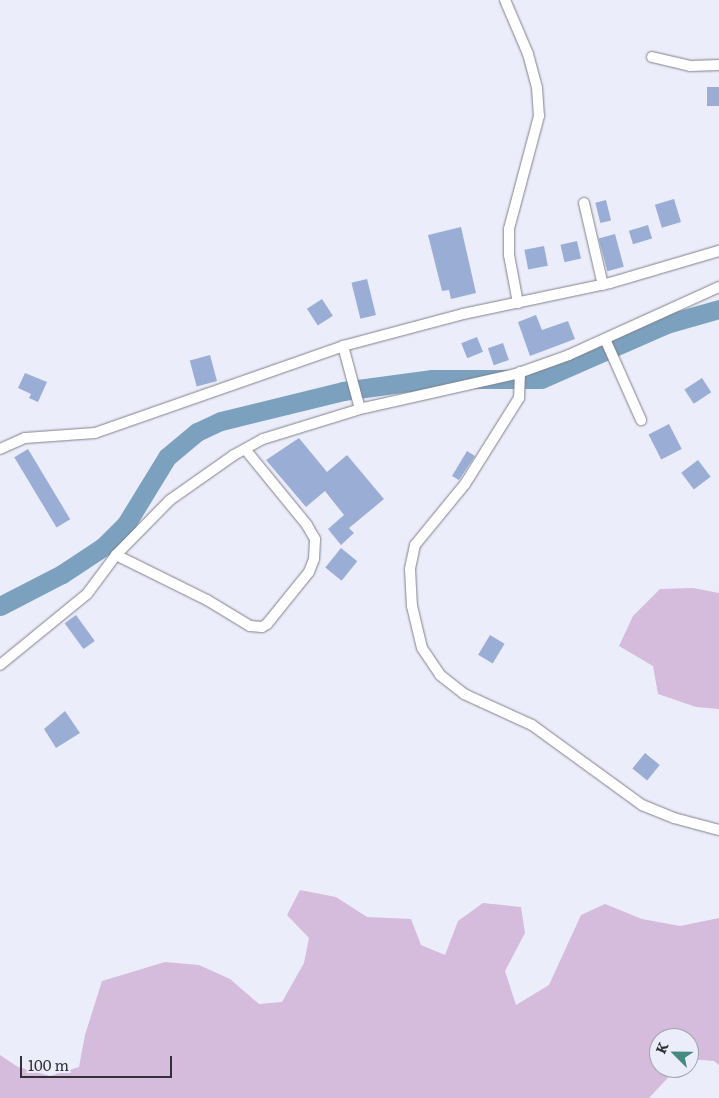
<!DOCTYPE html>
<html>
<head>
<meta charset="utf-8">
<style>
	body { margin:0 }
	#map { position:relative; width:719px; height:1098px; overflow:hidden; background:#ecedfa; font-family:Literata,serif }
	div>[style] { position:absolute }
	.green>* { inset:0; background:#d5bbdc }
	.river>* { height:19px; margin:-9.5px; padding:0 9.5px; transform-origin:9.5px; border-radius:9.5px; background:#7ca1bf }
	.building>* { inset:0; background:#9aaed5; transform-origin:0 0 }
	.roads { filter:drop-shadow(0 0 1px #80818c) drop-shadow(0 0 1px #80818c) }
	.minor>* { height:10px; margin:-5px; padding:0 5px; transform-origin:5px; border-radius:5px; background:#fff }
	span { translate:-50% -50%; white-space:nowrap; text-align:center; line-height:1.15; -webkit-text-stroke:4.5px #ecedfa; paint-order:stroke }
	.north { position:absolute; left:649px; top:1028px; width:50px; height:50px; box-sizing:border-box; background:#ecedfa; border:1px solid #a1a2ac; border-radius:50%; rotate:293deg; font-size:14px; font-weight:700; line-height:20px; text-align:center; color:#313136 }
	.north::after { content:''; display:block; margin:auto; width:18px; height:22px; background:#448a83; clip-path:polygon(50% 0,100% 100%,50% 72%,0 100%) }
	.scale { position:absolute; left:20px; top:1056px; width:152px; height:22px; box-sizing:border-box; border:2px solid #313136; border-top:0; padding-left:6px; font-size:15px; line-height:18px; white-space:nowrap; color:#313136; -webkit-text-stroke:4px #ecedfa; paint-order:stroke }
</style>
</head>
<body>
<div id="map">
	<div class="green">
		<i style="clip-path:polygon(693px 588px,719px 593px,719px 709px,696px 707px,658px 694px,653px 666px,619px 646px,633px 616px,660px 589px)"></i>
		<i style="clip-path:polygon(300px 890px,336px 897px,367px 917px,411px 919px,421px 945px,445px 955px,458px 921px,483px 903px,521px 907px,525px 933px,505px 971px,516px 1005px,549px 985px,581px 915px,605px 904px,642px 919px,680px 926px,719px 918px,719px 1065px,714px 1061px,689px 1059px,689px 1038px,659px 1038px,659px 1068px,677px 1068px,649px 1098px,0 1098px,0 1055px,18px 1067px,50px 1076px,79px 1067px,85px 1035px,102px 981px,165px 962px,199px 965px,230px 979px,259px 1004px,282px 1002px,304px 963px,309px 938px,287px 915px)"></i>
	</div>
	<div class="river">
		<i style="left:0;top:606px;width:70px;rotate:-27.3deg"></i>
		<i style="left:62px;top:574px;width:49px;rotate:-33.4deg"></i>
		<i style="left:103px;top:547px;width:33px;rotate:-45deg"></i>
		<i style="left:126px;top:524px;width:79px;rotate:-58.5deg"></i>
		<i style="left:167px;top:457px;width:39px;rotate:-40deg"></i>
		<i style="left:197px;top:432px;width:26px;rotate:-25deg"></i>
		<i style="left:221px;top:421px;width:126px;rotate:-13.8deg"></i>
		<i style="left:343px;top:391px;width:90px;rotate:-7.7deg"></i>
		<i style="left:432px;top:379px;width:109px"></i>
		<i style="left:541px;top:379px;width:137px;rotate:-23.7deg"></i>
		<i style="left:666px;top:324px;width:55px;rotate:-15.8deg"></i>
	</div>
	<div class="building">
		<i style="left:707px;top:87px;width:12px;height:19px"></i>
		<i style="left:674px;top:199px;width:24px;height:20px;rotate:73deg"></i>
		<i style="left:606px;top:200px;width:21px;height:11px;rotate:76deg"></i>
		<i style="left:648px;top:225px;width:14px;height:20px;rotate:73deg"></i>
		<i style="clip-path:polygon(461px 227px,476px 293px,451px 299px,449px 290px,442px 291px,428px 235px)"></i>
		<i style="left:615px;top:234px;width:34px;height:17px;rotate:75deg"></i>
		<i style="left:577px;top:241px;width:18px;height:17px;rotate:77deg"></i>
		<i style="left:544px;top:246px;width:20px;height:20px;rotate:79deg"></i>
		<i style="left:367px;top:279px;width:37px;height:16px;rotate:76deg"></i>
		<i style="left:322px;top:299px;width:20px;height:18px;rotate:57deg"></i>
		<i style="clip-path:polygon(536px 315px,542px 330px,568px 321px,575px 339px,530px 356px,518px 322px)"></i>
		<i style="left:477px;top:337px;width:16px;height:17px;rotate:68deg"></i>
		<i style="left:503px;top:343px;width:18px;height:16px;rotate:71deg"></i>
		<i style="left:210px;top:355px;width:27px;height:21px;rotate:75deg"></i>
		<i style="clip-path:polygon(25px 373px,47px 382px,38px 402px,29px 398px,31px 394px,18px 388px)"></i>
		<i style="left:702px;top:378px;width:17px;height:21px;rotate:57deg"></i>
		<i style="left:669px;top:424px;width:28px;height:23px;rotate:63deg"></i>
		<i style="clip-path:polygon(299px 438px,327px 472px,347px 455px,384px 499px,349px 528px,354px 533px,341px 545px,328px 529px,344px 515px,325px 491px,306px 507px,266px 460px)"></i>
		<i style="left:28px;top:449px;width:82px;height:16px;rotate:59deg"></i>
		<i style="clip-path:polygon(467px 451px,475px 456px,459px 480px,452px 476px)"></i>
		<i style="left:698px;top:460px;width:21px;height:21px;rotate:53deg"></i>
		<i style="left:341px;top:548px;width:21px;height:25px;rotate:39deg"></i>
		<i style="left:76px;top:615px;width:32px;height:14px;rotate:54deg"></i>
		<i style="left:490px;top:635px;width:17px;height:23px;rotate:31deg"></i>
		<i style="clip-path:polygon(65px 711px,80px 733px,56px 748px,44px 729px)"></i>
		<i style="left:645px;top:753px;width:19px;height:20px;rotate:39deg"></i>
	</div>
	<div class="roads">
		<div class="minor">
			<i style="left:505px;top:0;width:59px;rotate:66.9deg"></i>
			<i style="left:528px;top:54px;width:35px;rotate:75deg"></i>
			<i style="left:537px;top:88px;width:28px;rotate:86deg"></i>
			<i style="left:539px;top:116px;width:117px;rotate:104.9deg"></i>
			<i style="left:509px;top:229px;width:26px;rotate:90deg"></i>
			<i style="left:509px;top:255px;width:49px;rotate:79.4deg"></i>
			<i style="left:652px;top:57px;width:39px;rotate:13deg"></i>
			<i style="left:690px;top:66px;width:29px;rotate:-2deg"></i>
			<i style="left:584px;top:203px;width:84px;rotate:77deg"></i>
			<i style="left:605px;top:339px;width:89px;rotate:66deg"></i>
			<i style="left:343px;top:346px;width:65px;rotate:74.9deg"></i>
			<i style="left:520px;top:372px;width:26px;rotate:92deg"></i>
			<i style="left:519px;top:398px;width:102px;rotate:122.1deg"></i>
			<i style="left:465px;top:484px;width:79px;rotate:129.3deg"></i>
			<i style="left:415px;top:545px;width:25px;rotate:102deg"></i>
			<i style="left:410px;top:569px;width:37px;rotate:87deg"></i>
			<i style="left:412px;top:606px;width:43px;rotate:76.6deg"></i>
			<i style="left:422px;top:648px;width:32px;rotate:56deg"></i>
			<i style="left:440px;top:675px;width:31px;rotate:38deg"></i>
			<i style="left:464px;top:694px;width:75px;rotate:24.5deg"></i>
			<i style="left:532px;top:725px;width:136px;rotate:36deg"></i>
			<i style="left:642px;top:805px;width:35px;rotate:22deg"></i>
			<i style="left:674px;top:818px;width:47px;rotate:14.9deg"></i>
			<i style="left:0;top:449px;width:27px;rotate:-24deg"></i>
			<i style="left:25px;top:438px;width:70px;rotate:-4.1deg"></i>
			<i style="left:95px;top:433px;width:263px;rotate:-19.3deg"></i>
			<i style="left:343px;top:346px;width:124px;rotate:-14.9deg"></i>
			<i style="left:463px;top:314px;width:150px;rotate:-11.9deg"></i>
			<i style="left:610px;top:283px;width:114px;rotate:-16.4deg"></i>
			<i style="left:116px;top:555px;width:102px;rotate:26.3deg"></i>
			<i style="left:207px;top:600px;width:50px;rotate:31.2deg"></i>
			<i style="left:250px;top:626px;width:12px;rotate:5deg"></i>
			<i style="left:262px;top:627px;width:6px;rotate:-31deg"></i>
			<i style="left:267px;top:624px;width:67px;rotate:-51.1deg"></i>
			<i style="left:309px;top:572px;width:14px;rotate:-69deg"></i>
			<i style="left:314px;top:559px;width:20px;rotate:-87deg"></i>
			<i style="left:315px;top:539px;width:16px;rotate:-120deg"></i>
			<i style="left:307px;top:525px;width:98px;rotate:-129.2deg"></i>
			<i style="left:0;top:665px;width:112px;rotate:-39.2deg"></i>
			<i style="left:87px;top:594px;width:49px;rotate:-53.4deg"></i>
			<i style="left:116px;top:555px;width:77px;rotate:-45.5deg"></i>
			<i style="left:170px;top:500px;width:78px;rotate:-35.1deg"></i>
			<i style="left:234px;top:455px;width:33px;rotate:-29deg"></i>
			<i style="left:263px;top:439px;width:106px;rotate:-17.1deg"></i>
			<i style="left:364px;top:408px;width:156px;rotate:-12.6deg"></i>
			<i style="left:516px;top:374px;width:56px;rotate:-19.7deg"></i>
			<i style="left:569px;top:355px;width:165px;rotate:-24.4deg"></i>
		</div>
	</div>
	<div class="north">K</div>
	<div class="scale">100 m</div>
</div>
</body>
</html>
